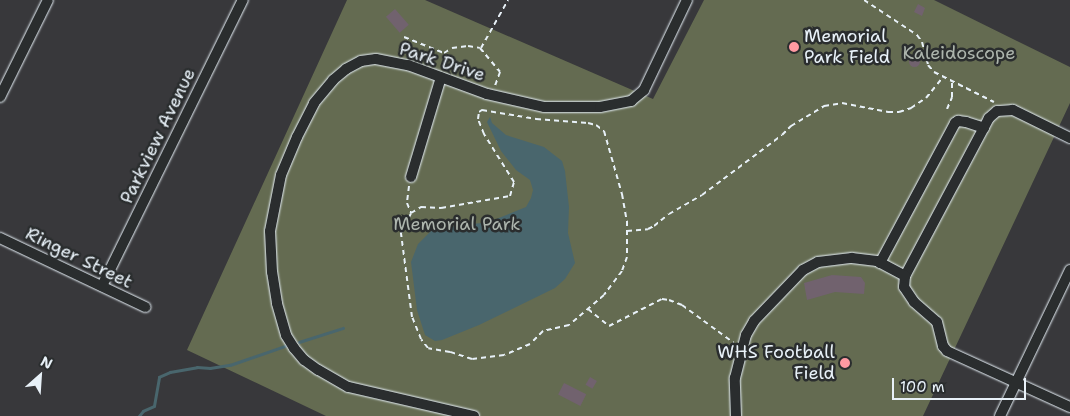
<!DOCTYPE html>
<html>
<head>
<meta charset="utf-8">
<style>
	body { margin:0 }
	#map { position:relative; width:1070px; height:416px; overflow:hidden; background:#38383b; font-family:"Shantell Sans",sans-serif }
	div>[style] { position:absolute }
	.green>* { inset:0; background:#646b51 }
	.water>* { inset:0; background:#49666d }
	.stream>* { height:2.5px; margin:-1.25px; padding:0 1.25px; transform-origin:1.25px; border-radius:1.25px; background:#49666d }
	.building>* { inset:0; background:#71626e; transform-origin:0 0 }
	.round { border-radius:50% }
	.path>* { height:2px; margin-top:-1px; transform-origin:0; background:repeating-linear-gradient(90deg,#e8f1f8 0 5px,transparent 0 9px) }
	.roads { filter:drop-shadow(0 0 1px #e8f1f8) drop-shadow(0 0 1px #e8f1f8) }
	.minor>* { height:10px; margin:-5px; padding:0 5px; transform-origin:5px; border-radius:5px; background:#2a2d2e }
	.dots>* { width:14px; height:14px; translate:-50% -50%; box-sizing:border-box; border:2px solid #2a2d2e; border-radius:50% }
	span { translate:-50% -50%; white-space:nowrap; text-align:center; line-height:1.15; -webkit-text-stroke:5px #2a2d2e; paint-order:stroke }
	.poi-label { font-size:18px; color:#e8f1f8 }
	.left { translate:0 -50%; text-align:left }
	.right { translate:-100% -50%; text-align:right }
	.park-label { font-size:18px; color:#adb5ad }
	.street-label { font-size:18px; color:#e8f1f8 }
	.north { position:absolute; left:15px; top:351px; width:50px; height:50px; -webkit-text-stroke:4px #2a2d2e; paint-order:stroke; rotate:26deg; font-size:14px; font-weight:700; line-height:20px; text-align:center; color:#e8f1f8 }
	.north::after { content:''; display:block; margin:auto; width:18px; height:22px; background:#e8f1f8; clip-path:polygon(50% 0,100% 100%,50% 72%,0 100%) }
	.scale { position:absolute; left:892px; top:378px; width:134px; height:22px; box-sizing:border-box; border:2px solid #e8f1f8; border-top:0; padding-left:6px; font-size:15px; line-height:18px; white-space:nowrap; color:#e8f1f8; -webkit-text-stroke:4px #2a2d2e; paint-order:stroke }
</style>
</head>
<body>
<div id="map">
	<div class="green">
		<i style="clip-path:polygon(347px 0,425px 0,653px 99px,704px 0,934px 0,1070px 67px,1070px 103px,923px 416px,326px 416px,187px 350px)"></i>
	</div>
	<div class="water">
		<i style="clip-path:polygon(490px 117px,492px 123px,506px 135px,544px 147px,562px 161px,565px 171px,569px 207px,568px 233px,575px 263px,565px 279px,555px 288px,479px 325px,442px 340px,435px 341px,425px 335px,417px 310px,411px 262px,418px 244px,433px 229px,489px 222px,526px 207px,531px 198px,533px 190px,530px 180px,516px 170px,501px 151px,487px 122px)"></i>
	</div>
	<div class="stream">
		<i style="left:299px;top:342px;width:46px;rotate:-17.7deg"></i>
		<i style="left:139px;top:416px;width:6px;rotate:-51deg"></i>
		<i style="left:143px;top:411px;width:12px;rotate:-24deg"></i>
		<i style="left:154px;top:406px;width:29px;rotate:-80deg"></i>
		<i style="left:159px;top:377px;width:12px;rotate:-24deg"></i>
		<i style="left:170px;top:372px;width:27px;rotate:-10deg"></i>
		<i style="left:197px;top:367px;width:13px;rotate:4deg"></i>
		<i style="left:210px;top:368px;width:20px;rotate:-9deg"></i>
		<i style="left:230px;top:365px;width:58px;rotate:-19.1deg"></i>
	</div>
	<div class="building">
		<i style="clip-path:polygon(918px 4px,925px 8px,922px 16px,914px 12px)"></i>
		<i style="left:395px;top:9px;width:21px;height:12px;rotate:49deg"></i>
		<i class="round" style="left:908.5px;top:55.5px;width:11px;height:11px"></i>
		<i style="clip-path:polygon(832px 275px,861px 277px,865px 283px,864px 294px,835px 292px,807px 300px,804px 283px)"></i>
		<i style="left:590px;top:377px;width:8px;height:9px;rotate:30deg"></i>
		<i style="left:564px;top:383px;width:25px;height:13px;rotate:27deg"></i>
	</div>
	<div class="path">
		<i style="left:864px;top:0;width:64px;rotate:33.4deg"></i>
		<i style="left:917px;top:35px;width:9px;rotate:54deg"></i>
		<i style="left:922px;top:42px;width:24px;rotate:75deg"></i>
		<i style="left:928px;top:65px;width:9px;rotate:49deg"></i>
		<i style="left:934px;top:72px;width:67px;rotate:26.6deg"></i>
		<i style="left:404px;top:37px;width:43px;rotate:21.8deg"></i>
		<i style="left:444px;top:53px;width:9px;rotate:-32deg"></i>
		<i style="left:452px;top:48px;width:16px;rotate:-7deg"></i>
		<i style="left:468px;top:46px;width:12px;rotate:9deg"></i>
		<i style="left:480px;top:48px;width:31px;rotate:50deg"></i>
		<i style="left:500px;top:72px;width:15px;rotate:110deg"></i>
		<i style="left:481px;top:48px;width:55px;rotate:-60.6deg"></i>
		<i style="left:947px;top:109px;width:13px;rotate:-67deg"></i>
		<i style="left:952px;top:97px;width:16px;rotate:-90deg"></i>
		<i style="left:482px;top:110px;width:55px;rotate:9.5deg"></i>
		<i style="left:536px;top:119px;width:52px;rotate:4.4deg"></i>
		<i style="left:588px;top:123px;width:8px;rotate:14deg"></i>
		<i style="left:596px;top:125px;width:10px;rotate:37deg"></i>
		<i style="left:604px;top:131px;width:66px;rotate:74.1deg"></i>
		<i style="left:622px;top:194px;width:27px;rotate:80deg"></i>
		<i style="left:627px;top:221px;width:36px;rotate:90deg"></i>
		<i style="left:627px;top:257px;width:15px;rotate:110deg"></i>
		<i style="left:622px;top:271px;width:30px;rotate:127deg"></i>
		<i style="left:604px;top:295px;width:46px;rotate:139.4deg"></i>
		<i style="left:569px;top:325px;width:27px;rotate:167deg"></i>
		<i style="left:543px;top:331px;width:18px;rotate:135deg"></i>
		<i style="left:530px;top:344px;width:28px;rotate:157deg"></i>
		<i style="left:504px;top:355px;width:32px;rotate:173deg"></i>
		<i style="left:472px;top:359px;width:23px;rotate:-162deg"></i>
		<i style="left:450px;top:352px;width:22px;rotate:-170deg"></i>
		<i style="left:428px;top:348px;width:11px;rotate:-128deg"></i>
		<i style="left:421px;top:339px;width:24px;rotate:-112deg"></i>
		<i style="left:412px;top:317px;width:85px;rotate:-97.5deg"></i>
		<i style="left:401px;top:233px;width:22px;rotate:-63deg"></i>
		<i style="left:411px;top:213px;width:12px;rotate:-31deg"></i>
		<i style="left:421px;top:207px;width:20px;rotate:3deg"></i>
		<i style="left:441px;top:208px;width:70px;rotate:-9.9deg"></i>
		<i style="left:510px;top:196px;width:15px;rotate:-74deg"></i>
		<i style="left:514px;top:182px;width:57px;rotate:-122deg"></i>
		<i style="left:484px;top:134px;width:16px;rotate:-112deg"></i>
		<i style="left:478px;top:119px;width:7px;rotate:-82deg"></i>
		<i style="left:479px;top:112px;width:4px;rotate:-34deg"></i>
		<i style="left:409px;top:186px;width:17px;rotate:97deg"></i>
		<i style="left:407px;top:203px;width:11px;rotate:68deg"></i>
		<i style="left:627px;top:231px;width:21px;rotate:-5deg"></i>
		<i style="left:648px;top:229px;width:7px;rotate:-27deg"></i>
		<i style="left:654px;top:226px;width:19px;rotate:-39deg"></i>
		<i style="left:669px;top:214px;width:38px;rotate:-30deg"></i>
		<i style="left:702px;top:195px;width:100px;rotate:-36.9deg"></i>
		<i style="left:782px;top:135px;width:13px;rotate:-45deg"></i>
		<i style="left:791px;top:126px;width:39px;rotate:-31deg"></i>
		<i style="left:824px;top:106px;width:18px;rotate:-9deg"></i>
		<i style="left:842px;top:103px;width:47px;rotate:11.1deg"></i>
		<i style="left:888px;top:112px;width:11px"></i>
		<i style="left:899px;top:112px;width:13px;rotate:-18deg"></i>
		<i style="left:911px;top:108px;width:18px;rotate:-34deg"></i>
		<i style="left:926px;top:98px;width:27px;rotate:-51deg"></i>
		<i style="left:588px;top:309px;width:27px;rotate:39deg"></i>
		<i style="left:609px;top:326px;width:59px;rotate:-27deg"></i>
		<i style="left:662px;top:299px;width:7px;rotate:8deg"></i>
		<i style="left:669px;top:300px;width:14px;rotate:21deg"></i>
		<i style="left:682px;top:305px;width:64px;rotate:36.2deg"></i>
	</div>
	<div class="roads">
		<div class="minor">
			<i style="left:0;top:97px;width:108px;rotate:-63.7deg"></i>
			<i style="left:1070px;top:138px;width:64px;rotate:-153.8deg"></i>
			<i style="left:1013px;top:110px;width:16px;rotate:176deg"></i>
			<i style="left:997px;top:111px;width:11px;rotate:139deg"></i>
			<i style="left:989px;top:118px;width:179px;rotate:118deg"></i>
			<i style="left:905px;top:276px;width:11px;rotate:95deg"></i>
			<i style="left:904px;top:287px;width:18px;rotate:56deg"></i>
			<i style="left:914px;top:302px;width:30px;rotate:41deg"></i>
			<i style="left:937px;top:322px;width:25px;rotate:76deg"></i>
			<i style="left:943px;top:346px;width:6px;rotate:51deg"></i>
			<i style="left:947px;top:351px;width:135px;rotate:24.5deg"></i>
			<i style="left:411px;top:177px;width:104px;rotate:-73.3deg"></i>
			<i style="left:0;top:238px;width:161px;rotate:25.4deg"></i>
			<i style="left:880px;top:263px;width:159px;rotate:-61.8deg"></i>
			<i style="left:955px;top:123px;width:4px;rotate:-34deg"></i>
			<i style="left:958px;top:121px;width:8px;rotate:7deg"></i>
			<i style="left:966px;top:122px;width:19px;rotate:18deg"></i>
			<i style="left:102px;top:286px;width:319px;rotate:-63.8deg"></i>
			<i style="left:474px;top:416px;width:129px;rotate:-167deg"></i>
			<i style="left:348px;top:387px;width:34px;rotate:-150deg"></i>
			<i style="left:318px;top:370px;width:17px;rotate:-144deg"></i>
			<i style="left:304px;top:360px;width:16px;rotate:-130deg"></i>
			<i style="left:294px;top:348px;width:15px;rotate:-122deg"></i>
			<i style="left:286px;top:335px;width:33px;rotate:-106deg"></i>
			<i style="left:277px;top:303px;width:31px;rotate:-99deg"></i>
			<i style="left:272px;top:272px;width:41px;rotate:-92.8deg"></i>
			<i style="left:270px;top:231px;width:57px;rotate:-78.9deg"></i>
			<i style="left:281px;top:175px;width:41px;rotate:-67.2deg"></i>
			<i style="left:297px;top:137px;width:38px;rotate:-63deg"></i>
			<i style="left:314px;top:103px;width:30px;rotate:-50deg"></i>
			<i style="left:333px;top:80px;width:17px;rotate:-40deg"></i>
			<i style="left:346px;top:69px;width:17px;rotate:-28deg"></i>
			<i style="left:361px;top:61px;width:15px;rotate:-8deg"></i>
			<i style="left:376px;top:59px;width:33px;rotate:11deg"></i>
			<i style="left:408px;top:65px;width:84px;rotate:20.2deg"></i>
			<i style="left:487px;top:94px;width:58px;rotate:12.8deg"></i>
			<i style="left:544px;top:107px;width:56px"></i>
			<i style="left:600px;top:107px;width:32px;rotate:-11deg"></i>
			<i style="left:631px;top:101px;width:17px;rotate:-40deg"></i>
			<i style="left:644px;top:90px;width:100px;rotate:-64.5deg"></i>
			<i style="left:736px;top:416px;width:38px;rotate:-92deg"></i>
			<i style="left:735px;top:378px;width:44px;rotate:-75.7deg"></i>
			<i style="left:746px;top:335px;width:16px;rotate:-60deg"></i>
			<i style="left:754px;top:321px;width:71px;rotate:-46.1deg"></i>
			<i style="left:803px;top:270px;width:17px;rotate:-28deg"></i>
			<i style="left:818px;top:262px;width:34px;rotate:-7deg"></i>
			<i style="left:852px;top:258px;width:25px;rotate:7deg"></i>
			<i style="left:877px;top:261px;width:32px;rotate:28deg"></i>
			<i style="left:1000px;top:416px;width:162px;rotate:-64.4deg"></i>
		</div>
	</div>
	<div class="dots">
		<i style="left:794px;top:47px;background:#ff9aa2"></i>
		<i style="left:845px;top:363px;background:#ff9aa2"></i>
	</div>
	<div class="poi-label">
		<span class="left" style="left:804px;top:47px">Memorial<br>Park Field</span>
		<span class="right" style="left:835px;top:363px">WHS Football<br>Field</span>
	</div>
	<div class="park-label">
		<span style="left:959px;top:53px">Kaleidoscope</span>
		<span style="left:457px;top:224px">Memorial Park</span>
	</div>
	<div class="street-label">
		<span style="left:442px;top:62px;rotate:18deg">Park Drive</span>
		<span style="left:158px;top:136px;rotate:-64deg">Parkview Avenue</span>
		<span style="left:79px;top:258px;rotate:26deg">Ringer Street</span>
	</div>
	<div class="north">N</div>
	<div class="scale">100 m</div>
</div>
</body>
</html>
